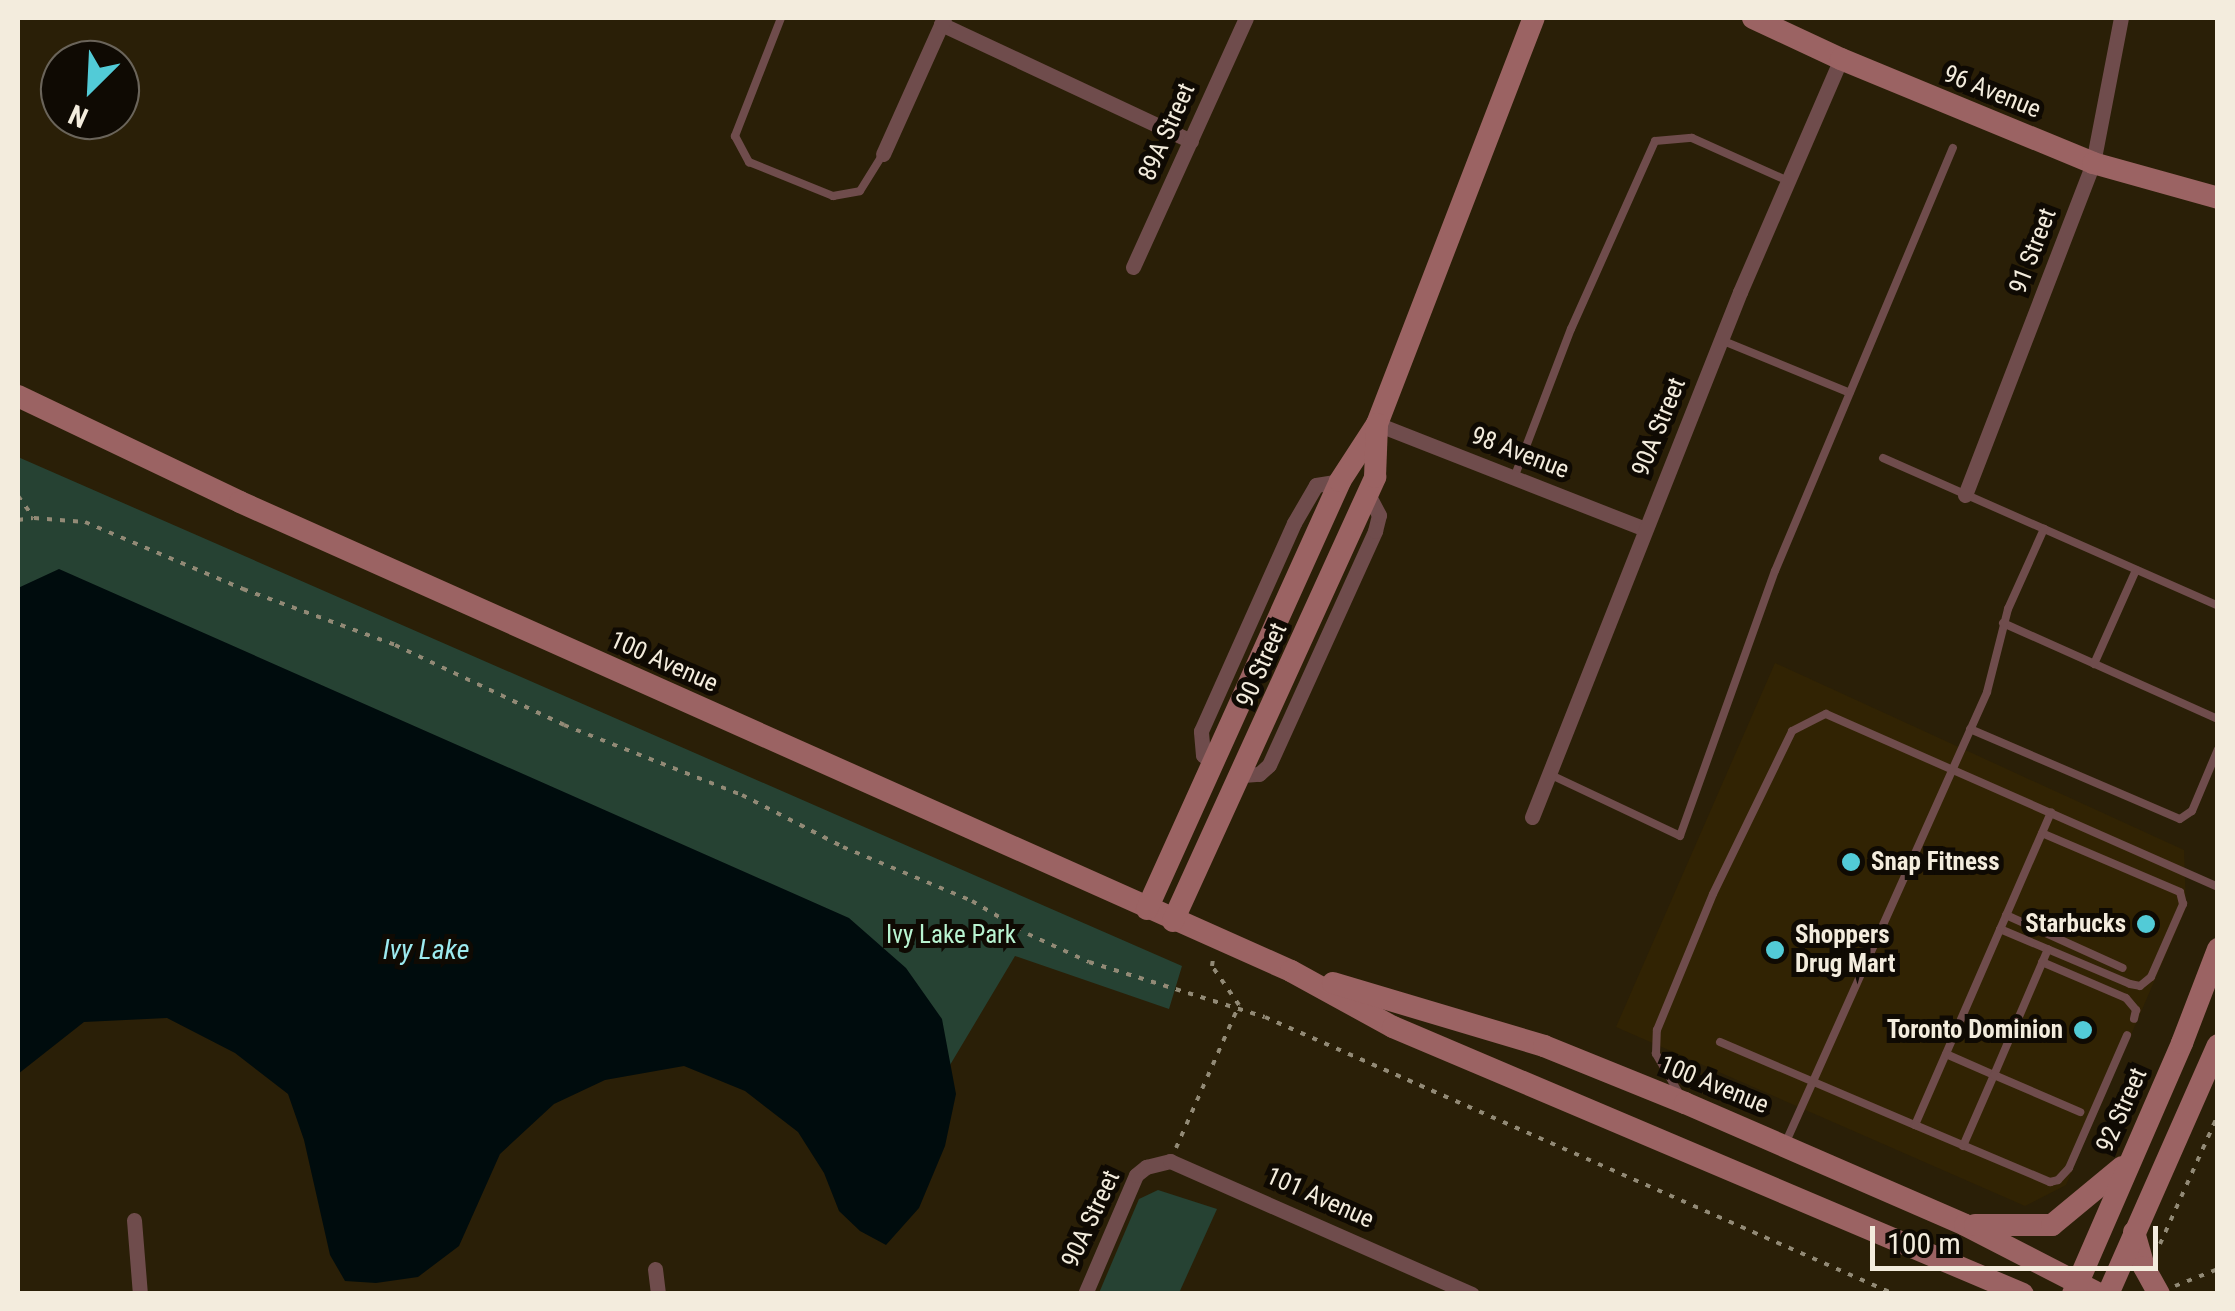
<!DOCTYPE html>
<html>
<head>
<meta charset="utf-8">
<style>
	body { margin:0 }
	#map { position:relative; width:2235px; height:1311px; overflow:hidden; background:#2a1f07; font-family:"Roboto Condensed",sans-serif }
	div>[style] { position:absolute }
	.built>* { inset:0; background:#312303 }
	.green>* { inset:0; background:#264233 }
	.water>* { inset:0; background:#000c0d }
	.path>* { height:4px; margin-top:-2px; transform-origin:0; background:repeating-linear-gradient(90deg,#928a76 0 5px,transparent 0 13px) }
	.lane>* { height:8px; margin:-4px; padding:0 4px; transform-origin:4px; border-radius:4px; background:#6f4c4c }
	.street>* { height:15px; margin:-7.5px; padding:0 7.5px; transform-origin:7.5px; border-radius:7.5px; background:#6f4c4c }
	.secondary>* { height:22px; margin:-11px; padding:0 11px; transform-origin:11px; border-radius:11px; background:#9b6363 }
	.dots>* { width:28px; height:28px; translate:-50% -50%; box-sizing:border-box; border:5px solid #0f0a03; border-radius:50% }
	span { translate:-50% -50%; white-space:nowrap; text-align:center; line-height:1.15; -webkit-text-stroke:10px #0f0a03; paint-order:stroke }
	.street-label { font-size:25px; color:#f3ecdd }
	.poi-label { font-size:25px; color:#f3ecdd; font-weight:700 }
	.left { translate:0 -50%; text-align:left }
	.right { translate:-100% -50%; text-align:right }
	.park-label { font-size:25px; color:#b9f4d1 }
	.water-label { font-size:28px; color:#9ceaef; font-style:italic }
	.frame { position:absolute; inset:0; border:20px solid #f3ecdd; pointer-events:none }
	.north { position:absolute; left:40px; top:40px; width:100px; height:100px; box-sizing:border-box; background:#0f0a03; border:2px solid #6a645a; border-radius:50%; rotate:204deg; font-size:28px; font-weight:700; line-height:40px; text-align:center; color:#f3ecdd }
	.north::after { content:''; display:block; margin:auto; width:35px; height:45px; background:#52cbd7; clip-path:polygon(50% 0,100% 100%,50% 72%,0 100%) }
	.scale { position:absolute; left:1870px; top:1226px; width:288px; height:45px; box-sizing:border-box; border:5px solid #f3ecdd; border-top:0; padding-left:12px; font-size:30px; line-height:35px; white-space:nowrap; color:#f3ecdd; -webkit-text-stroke:8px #0f0a03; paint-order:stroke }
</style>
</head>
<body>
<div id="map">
	<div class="built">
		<i style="clip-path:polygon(1775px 663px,2184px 850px,2186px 908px,2066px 1185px,2025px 1206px,1616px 1027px)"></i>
	</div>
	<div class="green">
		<i style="clip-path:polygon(18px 457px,1182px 966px,1169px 1009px,1015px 956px,950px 1065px,886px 951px,18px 594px)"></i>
		<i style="clip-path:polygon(1158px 1190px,1217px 1209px,1179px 1293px,1099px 1293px,1139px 1199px)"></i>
	</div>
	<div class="water">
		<i style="clip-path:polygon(59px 569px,849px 918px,906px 968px,942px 1019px,956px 1094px,945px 1146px,919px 1208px,886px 1245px,860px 1231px,839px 1211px,824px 1173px,798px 1132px,745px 1091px,684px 1066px,605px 1080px,554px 1104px,500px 1154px,459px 1246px,418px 1277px,376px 1283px,345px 1281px,330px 1255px,304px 1140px,288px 1094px,235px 1053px,167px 1018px,84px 1022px,18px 1074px,18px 588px)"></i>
	</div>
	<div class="path">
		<i style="left:18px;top:496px;width:27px;rotate:54deg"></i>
		<i style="left:34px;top:518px;width:51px;rotate:4.5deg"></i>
		<i style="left:85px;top:522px;width:172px;rotate:23deg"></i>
		<i style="left:243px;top:589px;width:162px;rotate:20.2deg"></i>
		<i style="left:395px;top:645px;width:187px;rotate:25.3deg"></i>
		<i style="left:564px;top:725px;width:191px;rotate:21.5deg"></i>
		<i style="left:742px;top:795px;width:114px;rotate:27.2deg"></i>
		<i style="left:843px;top:847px;width:140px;rotate:22.7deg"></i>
		<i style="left:972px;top:901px;width:65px;rotate:30.5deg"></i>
		<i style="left:1028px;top:934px;width:67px;rotate:24.7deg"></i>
		<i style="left:1089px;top:962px;width:184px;rotate:17.4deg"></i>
		<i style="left:1265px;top:1017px;width:687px;rotate:23.77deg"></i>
		<i style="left:18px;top:520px;width:15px;rotate:-8deg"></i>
		<i style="left:1176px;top:1148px;width:156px;rotate:-66.2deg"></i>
		<i style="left:1239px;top:1005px;width:47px;rotate:-124.7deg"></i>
		<i style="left:1212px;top:966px;width:7px;rotate:-82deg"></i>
		<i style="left:2160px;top:1244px;width:141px;rotate:-65.8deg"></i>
		<i style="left:2175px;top:1286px;width:46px;rotate:-21.6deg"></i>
	</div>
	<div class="lane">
		<i style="left:781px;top:18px;width:127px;rotate:111.3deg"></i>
		<i style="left:735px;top:136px;width:30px;rotate:62deg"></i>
		<i style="left:749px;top:162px;width:91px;rotate:22deg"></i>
		<i style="left:833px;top:196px;width:27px;rotate:-10deg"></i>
		<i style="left:860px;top:191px;width:44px;rotate:-58.1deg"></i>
		<i style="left:1721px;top:340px;width:139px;rotate:22.3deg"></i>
		<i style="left:1883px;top:458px;width:366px;rotate:23.8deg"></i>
		<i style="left:1514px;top:478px;width:160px;rotate:-69.1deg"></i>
		<i style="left:1571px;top:329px;width:206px;rotate:-65.9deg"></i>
		<i style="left:1655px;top:141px;width:37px;rotate:-5deg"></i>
		<i style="left:1692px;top:138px;width:105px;rotate:24.1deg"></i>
		<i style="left:2003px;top:623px;width:235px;rotate:24.1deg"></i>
		<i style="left:2094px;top:664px;width:103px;rotate:-65.9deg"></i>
		<i style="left:1970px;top:729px;width:228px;rotate:23.2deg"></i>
		<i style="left:2180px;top:819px;width:14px;rotate:-34deg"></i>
		<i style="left:2192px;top:811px;width:67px;rotate:-67.2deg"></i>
		<i style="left:1549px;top:774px;width:145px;rotate:25.3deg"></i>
		<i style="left:1680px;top:836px;width:282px;rotate:-70.3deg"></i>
		<i style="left:1775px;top:571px;width:459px;rotate:-67.2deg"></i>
		<i style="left:2006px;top:915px;width:128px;rotate:24.4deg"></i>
		<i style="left:2000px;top:929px;width:141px;rotate:22.9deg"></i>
		<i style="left:2130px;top:984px;width:10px;rotate:11deg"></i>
		<i style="left:2140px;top:986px;width:14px;rotate:-39deg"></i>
		<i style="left:2151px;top:977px;width:80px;rotate:-66.3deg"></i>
		<i style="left:2183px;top:904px;width:12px;rotate:-104deg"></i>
		<i style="left:2180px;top:892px;width:150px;rotate:-156.9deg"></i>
		<i style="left:2042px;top:962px;width:91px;rotate:23.2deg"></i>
		<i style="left:2126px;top:998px;width:16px;rotate:50deg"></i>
		<i style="left:2136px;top:1010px;width:9px;rotate:103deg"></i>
		<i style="left:1720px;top:1042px;width:212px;rotate:23.1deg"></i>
		<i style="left:1915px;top:1125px;width:341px;rotate:-66.5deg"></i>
		<i style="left:1946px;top:1054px;width:52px;rotate:23.6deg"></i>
		<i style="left:1994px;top:1075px;width:137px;rotate:-66.8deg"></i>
		<i style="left:1680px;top:1095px;width:48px;rotate:-120.3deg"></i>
		<i style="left:1656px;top:1054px;width:24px;rotate:-88deg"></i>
		<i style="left:1657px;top:1030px;width:147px;rotate:-67.6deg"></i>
		<i style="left:1713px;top:894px;width:181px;rotate:-64.1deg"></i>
		<i style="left:1792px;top:731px;width:38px;rotate:-27deg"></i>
		<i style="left:1826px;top:714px;width:428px;rotate:23.8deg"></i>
		<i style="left:1915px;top:1125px;width:147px;rotate:22.9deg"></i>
		<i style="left:2050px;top:1182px;width:8px;rotate:-14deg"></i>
		<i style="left:2058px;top:1180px;width:16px;rotate:-47deg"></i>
		<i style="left:2069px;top:1168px;width:145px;rotate:-66.4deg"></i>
		<i style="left:1785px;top:1144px;width:495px;rotate:-65.9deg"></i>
		<i style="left:1987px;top:692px;width:86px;rotate:-75.8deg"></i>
		<i style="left:2008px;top:609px;width:88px;rotate:-65.8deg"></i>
		<i style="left:1963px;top:1146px;width:77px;rotate:-66.4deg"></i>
		<i style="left:1994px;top:1075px;width:94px;rotate:23.3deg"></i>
	</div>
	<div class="street">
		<i style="left:941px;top:24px;width:276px;rotate:25.1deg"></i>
		<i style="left:883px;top:154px;width:149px;rotate:-65.8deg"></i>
		<i style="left:1133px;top:267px;width:273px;rotate:-65.6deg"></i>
		<i style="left:1377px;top:424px;width:288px;rotate:21.4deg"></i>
		<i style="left:1965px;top:495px;width:356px;rotate:-68.9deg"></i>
		<i style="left:2093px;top:163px;width:148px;rotate:-79.1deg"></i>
		<i style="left:1214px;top:764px;width:14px;rotate:-141deg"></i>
		<i style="left:1203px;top:755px;width:24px;rotate:-95deg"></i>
		<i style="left:1201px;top:731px;width:228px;rotate:-65.9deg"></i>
		<i style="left:1294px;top:523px;width:44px;rotate:-59.9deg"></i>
		<i style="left:1316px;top:485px;width:24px;rotate:-9deg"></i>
		<i style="left:1243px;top:775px;width:16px;rotate:-4deg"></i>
		<i style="left:1259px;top:774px;width:13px;rotate:-42deg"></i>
		<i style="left:1269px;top:765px;width:257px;rotate:-65.6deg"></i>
		<i style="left:1375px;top:531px;width:16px;rotate:-76deg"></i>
		<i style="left:1379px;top:515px;width:24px;rotate:-118deg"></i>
		<i style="left:1532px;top:817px;width:565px;rotate:-68.39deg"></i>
		<i style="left:1740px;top:292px;width:254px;rotate:-66.6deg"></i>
		<i style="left:134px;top:1220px;width:74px;rotate:85.4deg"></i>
		<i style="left:655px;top:1269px;width:25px;rotate:83deg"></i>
		<i style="left:1085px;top:1294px;width:129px;rotate:-66.8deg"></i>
		<i style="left:1136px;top:1175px;width:13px;rotate:-39deg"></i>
		<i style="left:1146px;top:1167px;width:25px;rotate:-14deg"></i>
		<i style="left:1170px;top:1161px;width:330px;rotate:23.8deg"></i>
	</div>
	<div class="secondary">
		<i style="left:1753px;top:18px;width:97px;rotate:25deg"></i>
		<i style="left:1841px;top:59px;width:273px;rotate:22.4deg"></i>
		<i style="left:2093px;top:163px;width:130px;rotate:15.6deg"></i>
		<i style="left:18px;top:396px;width:246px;rotate:25.5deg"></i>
		<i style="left:240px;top:502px;width:1151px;rotate:24.05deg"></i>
		<i style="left:1291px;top:971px;width:116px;rotate:28.8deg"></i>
		<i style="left:1393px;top:1027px;width:684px;rotate:22.97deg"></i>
		<i style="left:1147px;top:909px;width:470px;rotate:-65.7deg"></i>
		<i style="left:1340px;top:481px;width:68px;rotate:-57deg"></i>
		<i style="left:1377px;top:424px;width:435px;rotate:-68.9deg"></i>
		<i style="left:1173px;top:921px;width:488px;rotate:-65.5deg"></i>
		<i style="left:1375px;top:477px;width:53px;rotate:-87.8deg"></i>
		<i style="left:1333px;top:983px;width:220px;rotate:16.6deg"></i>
		<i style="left:1544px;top:1046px;width:152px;rotate:22deg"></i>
		<i style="left:1685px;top:1103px;width:305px;rotate:23.5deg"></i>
		<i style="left:1965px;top:1225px;width:151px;rotate:27.2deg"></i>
		<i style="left:1975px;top:1225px;width:77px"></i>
		<i style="left:2052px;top:1225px;width:91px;rotate:-39.6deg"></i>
		<i style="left:2134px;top:1232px;width:36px;rotate:74deg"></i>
		<i style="left:2144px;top:1267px;width:31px;rotate:61deg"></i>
		<i style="left:2073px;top:1294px;width:274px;rotate:-66.5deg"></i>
		<i style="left:2182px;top:1043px;width:101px;rotate:-69deg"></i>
		<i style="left:2108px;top:1294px;width:272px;rotate:-66.2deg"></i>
	</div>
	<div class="dots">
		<i style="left:1851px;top:862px;background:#52cbd7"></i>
		<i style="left:2146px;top:924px;background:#52cbd7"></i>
		<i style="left:1775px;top:950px;background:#52cbd7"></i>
		<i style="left:2083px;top:1030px;background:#52cbd7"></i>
	</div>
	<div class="street-label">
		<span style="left:1992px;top:92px;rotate:22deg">96 Avenue</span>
		<span style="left:1167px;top:132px;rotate:-66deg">89A Street</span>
		<span style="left:2033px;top:251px;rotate:-69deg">91 Street</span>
		<span style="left:1659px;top:427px;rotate:-68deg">90A Street</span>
		<span style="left:1520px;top:453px;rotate:21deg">98 Avenue</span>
		<span style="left:664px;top:662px;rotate:24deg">100 Avenue</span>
		<span style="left:1262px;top:665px;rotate:-66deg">90 Street</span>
		<span style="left:1714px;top:1085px;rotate:22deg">100 Avenue</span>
		<span style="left:2122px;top:1110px;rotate:-66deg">92 Street</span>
		<span style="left:1320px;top:1198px;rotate:24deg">101 Avenue</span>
		<span style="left:1091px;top:1219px;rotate:-65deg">90A Street</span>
	</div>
	<div class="poi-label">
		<span class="left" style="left:1871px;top:862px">Snap Fitness</span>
		<span class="right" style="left:2126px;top:924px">Starbucks</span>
		<span class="left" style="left:1795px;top:950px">Shoppers<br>Drug Mart</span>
		<span class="right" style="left:2063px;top:1030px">Toronto Dominion</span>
	</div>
	<div class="park-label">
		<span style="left:951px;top:935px">Ivy Lake Park</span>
	</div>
	<div class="water-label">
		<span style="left:426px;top:950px">Ivy Lake</span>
	</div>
	<div class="frame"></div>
	<div class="north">N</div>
	<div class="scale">100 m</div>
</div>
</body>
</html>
